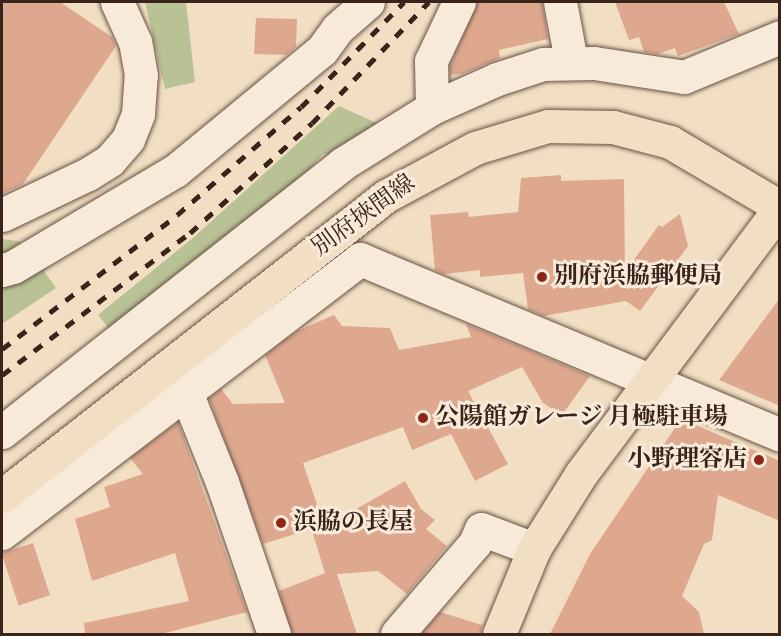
<!DOCTYPE html>
<html>
<head>
<meta charset="utf-8">
<style>
	body { margin:0 }
	#map { position:relative; width:781px; height:636px; overflow:hidden; background:#f2dfc3; font-family:"IM FELL English","Noto Serif JP",serif }
	div>[style] { position:absolute }
	.green>* { inset:0; background:#b9c295 }
	.building>* { inset:0; background:#dea88f; transform-origin:0 0 }
	.roads { filter:drop-shadow(0 0 2px #675244) drop-shadow(0 0 2px #675244) }
	.minor>* { height:33px; margin:-16.5px; padding:0 16.5px; transform-origin:16.5px; border-radius:16.5px; background:#f7ead8 }
	.major>* { height:33px; margin:-16.5px; padding:0 16.5px; transform-origin:16.5px; border-radius:16.5px; background:#f2dfc3 }
	.rail>* { height:4.5px; margin-top:-2.25px; transform-origin:0; background:repeating-linear-gradient(90deg,#39231a 0 10px,transparent 0 20px) }
	.dots>* { width:16px; height:16px; translate:-50% -50%; box-sizing:border-box; border:3px solid #f7ead8; border-radius:50% }
	span { translate:-50% -50%; white-space:nowrap; text-align:center; line-height:1.15; -webkit-text-stroke:6px #f7ead8; paint-order:stroke }
	.street-label { font-size:24px; color:#39231a }
	.poi-label { font-size:24px; color:#39231a; font-weight:700 }
	.left { translate:0 -50%; text-align:left }
	.right { translate:-100% -50%; text-align:right }
	.frame { position:absolute; inset:0; border:3px solid #39231a; pointer-events:none }
</style>
</head>
<body>
<div id="map">
	<div class="green">
		<i style="clip-path:polygon(145px 2px,186px 2px,195px 82px,165px 89px)"></i>
		<i style="clip-path:polygon(339px 106px,379px 124px,335px 154px,323px 154px,295px 186px,111px 331px,98px 315px,194px 237px)"></i>
		<i style="clip-path:polygon(77px 237px,44px 271px,56px 288px,2px 324px,2px 276px)"></i>
		<i style="clip-path:polygon(2px 239px,18px 241px,30px 250px,2px 263px)"></i>
	</div>
	<div class="building">
		<i style="clip-path:polygon(2px 2px,60px 2px,112px 37px,116px 46px,23px 184px,2px 194px)"></i>
		<i style="clip-path:polygon(478px 2px,542px 2px,548px 39px,499px 50px,500px 58px,462px 74px,450px 75px,450px 65px)"></i>
		<i style="clip-path:polygon(615px 2px,724px 2px,739px 34px,678px 56px,675px 48px,658px 54px,644px 52px,639px 37px,629px 40px)"></i>
		<i style="clip-path:polygon(256px 18px,297px 19px,296px 47px,286px 55px,254px 54px)"></i>
		<i style="clip-path:polygon(561px 175px,561px 181px,624px 179px,625px 272px,659px 225px,662px 227px,680px 214px,688px 246px,640px 311px,626px 301px,544px 316px,528px 309px,523px 273px,480px 277px,480px 270px,444px 274px,435px 270px,430px 215px,468px 212px,469px 217px,518px 212px,521px 178px)"></i>
		<i style="clip-path:polygon(780px 298px,780px 406px,719px 380px)"></i>
		<i style="clip-path:polygon(334px 315px,342px 326px,390px 328px,399px 350px,471px 337px,466px 324px,590px 376px,562px 415px,543px 403px,522px 367px,468px 391px,508px 464px,475px 481px,451px 434px,412px 450px,403px 427px,303px 463px,324px 525px,263px 544px,209px 398px,221px 389px,233px 404px,285px 403px,265px 355px,297px 331px)"></i>
		<i style="clip-path:polygon(686px 421px,780px 461px,780px 521px,718px 495px,712px 540px,704px 544px,682px 596px,699px 612px,704px 634px,550px 634px,590px 554px,677px 425px)"></i>
		<i style="clip-path:polygon(178px 422px,247px 612px,161px 634px,85px 634px,84px 623px,189px 601px,175px 553px,92px 581px,75px 519px,110px 507px,104px 487px,143px 474px,130px 458px)"></i>
		<i style="clip-path:polygon(405px 481px,421px 509px,435px 520px,426px 529px,447px 546px,407px 594px,378px 571px,337px 574px,357px 634px,292px 634px,279px 591px,325px 573px,313px 534px)"></i>
		<i style="left:33px;top:543px;width:55px;height:33px;rotate:72deg"></i>
		<i style="clip-path:polygon(440px 612px,482px 625px,481px 634px,421px 634px)"></i>
	</div>
	<div class="roads">
		<div class="minor">
			<i style="left:560px;top:2px;width:60px;rotate:79.4deg"></i>
			<i style="left:432px;top:108px;width:47px;rotate:-91.2deg"></i>
			<i style="left:431px;top:61px;width:65px;rotate:-64.6deg"></i>
			<i style="left:2px;top:215px;width:95px;rotate:-25.5deg"></i>
			<i style="left:88px;top:174px;width:26px;rotate:-32deg"></i>
			<i style="left:110px;top:160px;width:28px;rotate:-49deg"></i>
			<i style="left:128px;top:139px;width:27px;rotate:-68deg"></i>
			<i style="left:138px;top:114px;width:39px;rotate:-86deg"></i>
			<i style="left:141px;top:75px;width:34px;rotate:-100deg"></i>
			<i style="left:135px;top:42px;width:44px;rotate:-114.2deg"></i>
			<i style="left:2px;top:270px;width:11px;rotate:-15deg"></i>
			<i style="left:13px;top:267px;width:188px;rotate:-30.7deg"></i>
			<i style="left:175px;top:171px;width:190px;rotate:-39.5deg"></i>
			<i style="left:322px;top:50px;width:26px;rotate:-54deg"></i>
			<i style="left:337px;top:29px;width:41px;rotate:-41.1deg"></i>
			<i style="left:183px;top:395px;width:13px;rotate:51deg"></i>
			<i style="left:191px;top:405px;width:83px;rotate:68.1deg"></i>
			<i style="left:222px;top:482px;width:161px;rotate:71.1deg"></i>
			<i style="left:2px;top:432px;width:433px;rotate:-38.2deg"></i>
			<i style="left:342px;top:164px;width:106px;rotate:-31.9deg"></i>
			<i style="left:432px;top:108px;width:71px;rotate:-24deg"></i>
			<i style="left:497px;top:79px;width:48px;rotate:-18.1deg"></i>
			<i style="left:543px;top:64px;width:51px;rotate:-1.1deg"></i>
			<i style="left:594px;top:63px;width:91px;rotate:8.8deg"></i>
			<i style="left:684px;top:77px;width:104px;rotate:-22.6deg"></i>
			<i style="left:2px;top:533px;width:451px;rotate:-37.4deg"></i>
			<i style="left:360px;top:259px;width:455px;rotate:22.7deg"></i>
			<i style="left:397px;top:634px;width:120px;rotate:-49.4deg"></i>
			<i style="left:475px;top:543px;width:15px;rotate:-67deg"></i>
			<i style="left:481px;top:529px;width:57px;rotate:20.7deg"></i>
		</div>
		<div class="major">
			<i style="left:2px;top:496px;width:487px;rotate:-38deg"></i>
			<i style="left:386px;top:196px;width:101px;rotate:-28.3deg"></i>
			<i style="left:475px;top:148px;width:76px;rotate:-16.8deg"></i>
			<i style="left:548px;top:126px;width:65px;rotate:0.9deg"></i>
			<i style="left:613px;top:127px;width:59px;rotate:14.7deg"></i>
			<i style="left:670px;top:142px;width:128px;rotate:30.6deg"></i>
			<i style="left:499px;top:634px;width:92px;rotate:-67.6deg"></i>
			<i style="left:534px;top:549px;width:89px;rotate:-57.9deg"></i>
			<i style="left:581px;top:474px;width:332px;rotate:-53.2deg"></i>
		</div>
	</div>
	<div class="rail">
		<i style="left:2px;top:349px;width:220px;rotate:-37.4deg"></i>
		<i style="left:177px;top:215px;width:164px;rotate:-41.1deg"></i>
		<i style="left:301px;top:107px;width:147px;rotate:-45.6deg"></i>
		<i style="left:2px;top:375px;width:236px;rotate:-37.1deg"></i>
		<i style="left:190px;top:233px;width:164px;rotate:-42deg"></i>
		<i style="left:312px;top:123px;width:168px;rotate:-46deg"></i>
	</div>
	<div class="dots">
		<i style="left:542px;top:277px;background:#8f2418"></i>
		<i style="left:423px;top:418px;background:#8f2418"></i>
		<i style="left:759px;top:460px;background:#8f2418"></i>
		<i style="left:281px;top:523px;background:#8f2418"></i>
	</div>
	<div class="street-label">
		<span style="left:364px;top:216px;rotate:-36deg">別府挾間線</span>
	</div>
	<div class="poi-label">
		<span class="left" style="left:554px;top:277px">別府浜脇郵便局</span>
		<span class="left" style="left:435px;top:418px">公陽館ガレージ 月極駐車場</span>
		<span class="right" style="left:747px;top:460px">小野理容店</span>
		<span class="left" style="left:293px;top:523px">浜脇の長屋</span>
	</div>
	<div class="frame"></div>
</div>
</body>
</html>
